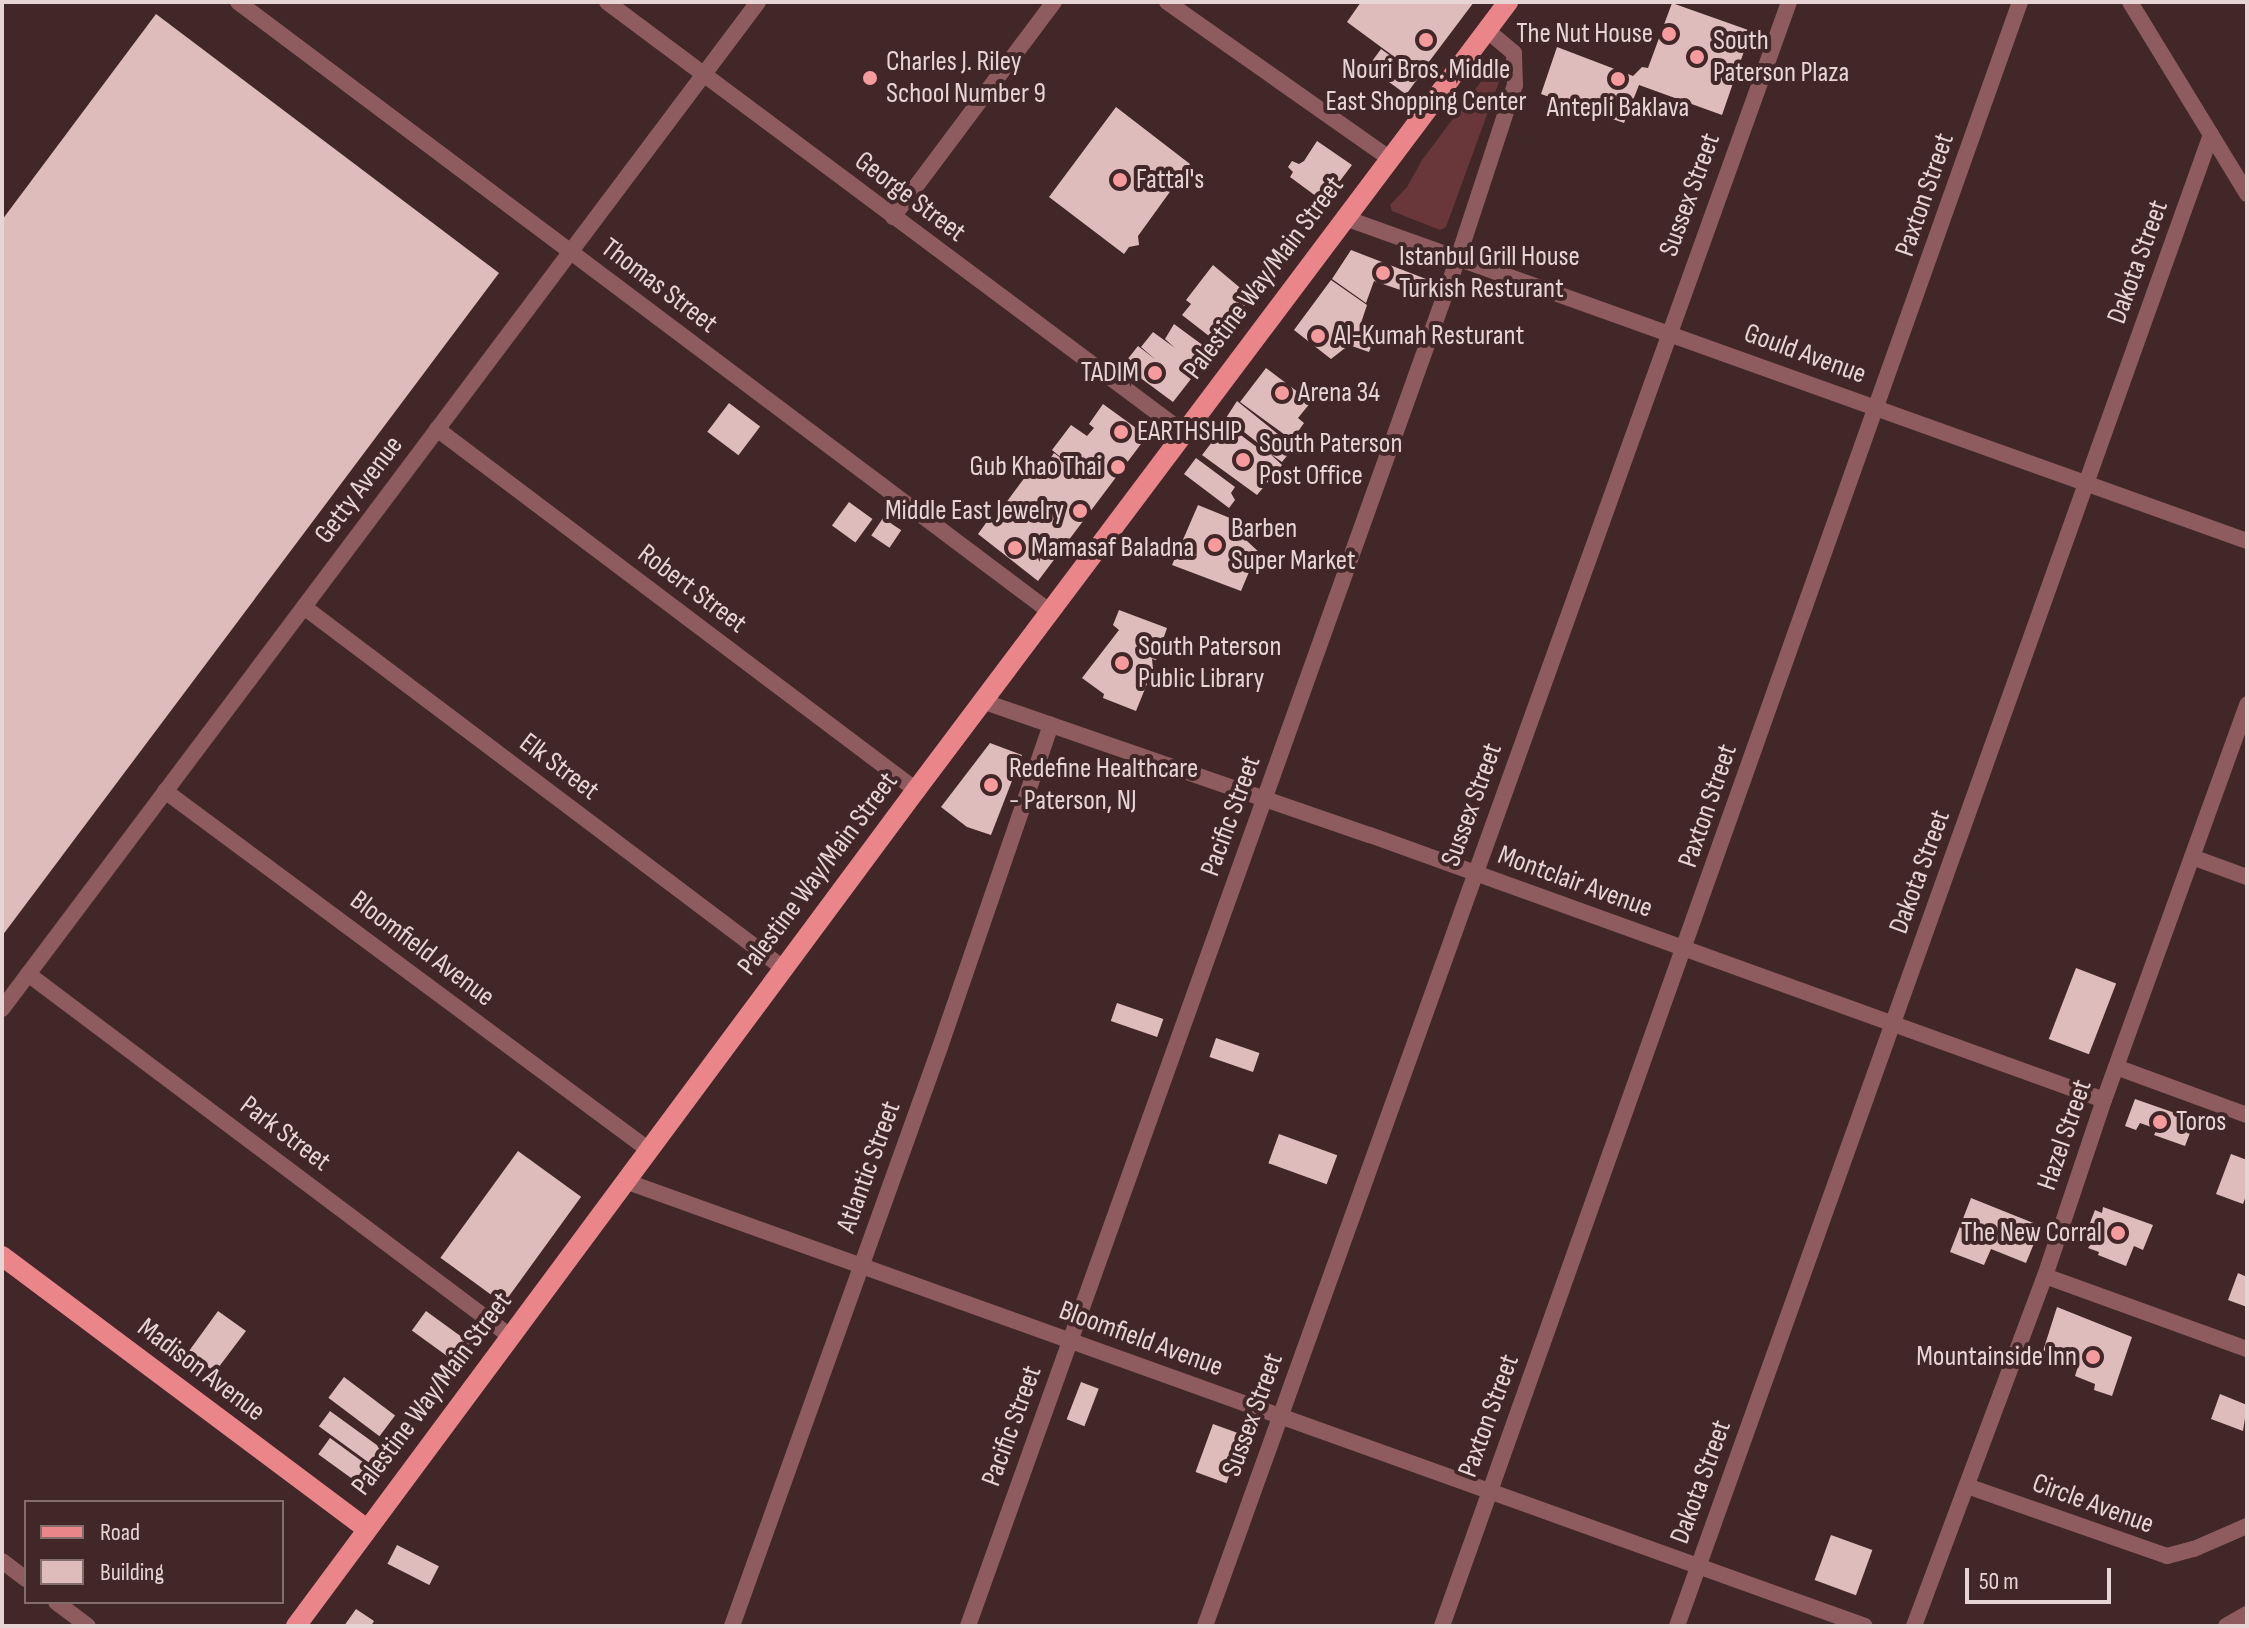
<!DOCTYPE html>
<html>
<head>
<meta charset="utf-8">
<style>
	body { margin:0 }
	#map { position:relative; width:2249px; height:1628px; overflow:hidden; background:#422728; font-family:"Sofia Sans Condensed",sans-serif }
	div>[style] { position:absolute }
	.green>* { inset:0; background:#693739 }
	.building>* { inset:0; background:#dfbcbc; transform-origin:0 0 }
	.minor>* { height:16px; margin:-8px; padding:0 8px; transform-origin:8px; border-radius:8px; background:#8e5c5e }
	.tertiary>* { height:16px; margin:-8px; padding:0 8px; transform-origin:8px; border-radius:8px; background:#8e5c5e }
	.primary>* { height:20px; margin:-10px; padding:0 10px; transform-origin:10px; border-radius:10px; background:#ea858a }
	.dots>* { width:22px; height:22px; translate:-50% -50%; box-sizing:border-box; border:4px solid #422728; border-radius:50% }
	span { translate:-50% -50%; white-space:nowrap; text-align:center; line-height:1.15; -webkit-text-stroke:8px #422728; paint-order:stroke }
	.poi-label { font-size:28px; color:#e7d5d5 }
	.right { translate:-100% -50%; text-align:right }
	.left { translate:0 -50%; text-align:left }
	.street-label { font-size:28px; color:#e7d5d5 }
	.frame { position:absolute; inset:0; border:4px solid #e7d5d5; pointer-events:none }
	.legend { position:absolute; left:24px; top:1500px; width:260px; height:104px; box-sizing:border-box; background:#422728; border:2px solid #846d6d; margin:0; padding:10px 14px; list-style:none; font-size:24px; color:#e7d5d5 }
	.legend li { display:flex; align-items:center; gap:16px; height:40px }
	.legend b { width:40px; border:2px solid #846d6d }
	.scale { position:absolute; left:1965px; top:1568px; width:146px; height:36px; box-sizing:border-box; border:4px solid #e7d5d5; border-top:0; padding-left:10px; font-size:24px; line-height:28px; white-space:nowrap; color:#e7d5d5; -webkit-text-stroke:6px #422728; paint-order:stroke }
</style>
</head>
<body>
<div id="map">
	<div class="green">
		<i style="clip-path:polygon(1495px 63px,1502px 63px,1504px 68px,1446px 227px,1440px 230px,1392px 211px,1390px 205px,1407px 187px,1422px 160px)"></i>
	</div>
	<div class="building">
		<i style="clip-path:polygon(1361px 2px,1474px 2px,1419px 75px,1347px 22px)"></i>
		<i style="clip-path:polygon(1672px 3px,1751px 31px,1722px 115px,1639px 85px,1624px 123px,1541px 94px,1557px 47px,1633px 76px,1642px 67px,1648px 68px)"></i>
		<i style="clip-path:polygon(156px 14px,499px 273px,2px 936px,2px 220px)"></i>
		<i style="left:1381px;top:49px;width:47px;height:22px;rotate:36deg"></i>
		<i style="clip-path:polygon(1116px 107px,1190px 164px,1138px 236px,1139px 245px,1129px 247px,1124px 254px,1049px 197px)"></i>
		<i style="clip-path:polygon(1317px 141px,1352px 165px,1324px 202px,1290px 177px,1293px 172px,1288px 167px,1292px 161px,1299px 164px,1304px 161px)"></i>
		<i style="clip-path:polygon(1351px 250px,1426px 279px,1421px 297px,1374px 281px,1366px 303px,1332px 279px)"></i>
		<i style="clip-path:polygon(1213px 265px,1251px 297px,1218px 343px,1182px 315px,1191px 304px,1186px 300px)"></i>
		<i style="clip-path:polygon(1331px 280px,1367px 305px,1360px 326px,1377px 332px,1369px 352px,1349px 345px,1331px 359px,1294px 330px)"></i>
		<i style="clip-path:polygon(1174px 324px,1212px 352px,1173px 402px,1123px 365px,1138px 346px,1156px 360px,1141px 347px,1153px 332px,1175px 348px,1165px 339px)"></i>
		<i style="clip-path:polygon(1266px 368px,1311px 402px,1298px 418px,1304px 423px,1292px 440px,1240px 402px)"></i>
		<i style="clip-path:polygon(1237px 401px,1294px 447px,1282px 462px,1268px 452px,1282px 465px,1257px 495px,1202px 455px,1226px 424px,1258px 448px,1262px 446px,1226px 418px)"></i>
		<i style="left:729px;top:403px;width:39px;height:36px;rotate:37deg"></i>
		<i style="clip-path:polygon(1103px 404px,1147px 436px,1038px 581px,978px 534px,991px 516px,994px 519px,1034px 465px,1042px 471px,1054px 453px,1075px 469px,1052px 450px,1071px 425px,1087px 436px,1094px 428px,1089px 424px)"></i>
		<i style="clip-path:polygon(1196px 458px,1235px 487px,1231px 493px,1235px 500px,1229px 508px,1184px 474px)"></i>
		<i style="left:849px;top:502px;width:29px;height:29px;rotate:36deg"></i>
		<i style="clip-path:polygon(1198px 505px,1252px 527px,1247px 541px,1262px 555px,1256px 572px,1249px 572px,1241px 591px,1172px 565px)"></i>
		<i style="left:883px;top:518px;width:22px;height:21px;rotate:34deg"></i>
		<i style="clip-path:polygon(1119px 610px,1167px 628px,1156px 660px,1152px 659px,1153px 669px,1136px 711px,1103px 698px,1104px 694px,1082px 678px,1119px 630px,1113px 625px)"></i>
		<i style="clip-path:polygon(990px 743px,1022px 755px,991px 835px,967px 827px,941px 807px)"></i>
		<i style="left:2076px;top:968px;width:43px;height:76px;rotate:21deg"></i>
		<i style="left:1117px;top:1003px;width:49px;height:19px;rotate:19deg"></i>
		<i style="left:1216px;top:1038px;width:46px;height:20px;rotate:19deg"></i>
		<i style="clip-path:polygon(2135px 1099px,2195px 1120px,2185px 1146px,2154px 1135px,2157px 1129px,2140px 1123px,2136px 1130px,2125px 1126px)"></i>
		<i style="left:1279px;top:1134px;width:62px;height:31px;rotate:20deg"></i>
		<i style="left:518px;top:1151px;width:78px;height:132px;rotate:36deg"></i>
		<i style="clip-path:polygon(2231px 1154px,2247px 1160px,2247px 1193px,2243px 1204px,2216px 1194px)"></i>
		<i style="clip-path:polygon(1971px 1198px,2041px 1226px,2026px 1263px,1991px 1249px,1984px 1265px,1950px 1252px)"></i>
		<i style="clip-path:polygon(2103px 1207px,2153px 1225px,2143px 1250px,2134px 1246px,2126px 1266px,2098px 1255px,2099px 1252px,2088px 1248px,2091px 1244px,2083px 1241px,2095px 1210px,2102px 1213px)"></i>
		<i style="clip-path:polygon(2238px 1273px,2247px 1277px,2247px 1307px,2228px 1300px)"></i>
		<i style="clip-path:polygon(2057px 1307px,2132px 1337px,2112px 1396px,2094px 1390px,2095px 1384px,2075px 1376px,2079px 1363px,2043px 1351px)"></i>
		<i style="clip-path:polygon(218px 1311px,246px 1331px,215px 1372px,201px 1362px,197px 1368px,184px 1358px)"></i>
		<i style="left:426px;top:1311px;width:57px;height:24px;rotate:36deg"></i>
		<i style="left:344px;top:1377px;width:64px;height:26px;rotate:37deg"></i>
		<i style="left:1081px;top:1382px;width:19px;height:40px;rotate:21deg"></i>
		<i style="clip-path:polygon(2220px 1394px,2247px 1405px,2243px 1431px,2211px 1419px)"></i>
		<i style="left:330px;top:1411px;width:71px;height:19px;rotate:36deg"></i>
		<i style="left:1213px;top:1424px;width:33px;height:51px;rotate:20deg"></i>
		<i style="left:330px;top:1438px;width:56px;height:20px;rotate:36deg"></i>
		<i style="left:1831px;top:1535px;width:44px;height:48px;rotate:20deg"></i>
		<i style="left:397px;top:1545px;width:47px;height:21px;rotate:27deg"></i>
		<i style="clip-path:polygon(356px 1609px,374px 1621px,371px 1626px,344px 1626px)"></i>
	</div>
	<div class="minor">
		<i style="left:238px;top:2px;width:1014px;rotate:36.9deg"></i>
		<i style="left:607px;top:2px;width:719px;rotate:36.74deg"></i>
		<i style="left:1167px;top:2px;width:273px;rotate:35.1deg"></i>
		<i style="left:2130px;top:2px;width:225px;rotate:58.6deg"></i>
		<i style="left:893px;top:217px;width:269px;rotate:-53.2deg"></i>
		<i style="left:1345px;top:218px;width:958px;rotate:19.7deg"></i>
		<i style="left:437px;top:429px;width:600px;rotate:37deg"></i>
		<i style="left:304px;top:607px;width:600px;rotate:37deg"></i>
		<i style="left:982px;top:701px;width:410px;rotate:19.1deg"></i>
		<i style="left:1370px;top:835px;width:780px;rotate:19.85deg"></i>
		<i style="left:165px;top:791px;width:603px;rotate:36.57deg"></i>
		<i style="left:2192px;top:857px;width:59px;rotate:20deg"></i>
		<i style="left:28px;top:974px;width:603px;rotate:36.91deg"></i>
		<i style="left:2116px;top:1067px;width:140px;rotate:20.1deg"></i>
		<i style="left:625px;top:1181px;width:1317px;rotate:19.74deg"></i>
		<i style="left:2045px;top:1276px;width:215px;rotate:19.9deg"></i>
		<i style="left:1967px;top:1486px;width:212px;rotate:19.3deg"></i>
		<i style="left:2167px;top:1556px;width:28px;rotate:-15deg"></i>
		<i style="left:2194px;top:1549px;width:58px;rotate:-23.5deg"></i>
		<i style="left:2px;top:1561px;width:30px;rotate:37deg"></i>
		<i style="left:56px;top:1602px;width:40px;rotate:37deg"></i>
		<i style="left:732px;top:1626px;width:615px;rotate:-70.24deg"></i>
		<i style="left:940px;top:1047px;width:341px;rotate:-71deg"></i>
		<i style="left:968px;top:1626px;width:1453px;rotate:-70.29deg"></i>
		<i style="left:1458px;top:258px;width:182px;rotate:-71.8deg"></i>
		<i style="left:1515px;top:85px;width:32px;rotate:-92deg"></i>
		<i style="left:1514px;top:53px;width:35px;rotate:-140deg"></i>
		<i style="left:1205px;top:1626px;width:1726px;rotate:-70.22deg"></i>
		<i style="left:1442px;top:1626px;width:1724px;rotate:-70.41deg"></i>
		<i style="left:1677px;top:1626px;width:1584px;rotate:-70.3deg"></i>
		<i style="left:2226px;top:1626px;width:24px;rotate:-30deg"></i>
	</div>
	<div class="tertiary">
		<i style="left:2px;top:1009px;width:1259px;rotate:-53.1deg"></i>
		<i style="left:1914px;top:1626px;width:374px;rotate:-69.5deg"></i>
		<i style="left:2045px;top:1276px;width:186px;rotate:-71.5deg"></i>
		<i style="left:2104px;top:1100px;width:421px;rotate:-70.1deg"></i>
	</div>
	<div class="primary">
		<i style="left:2px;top:1256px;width:456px;rotate:36.8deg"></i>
		<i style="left:296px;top:1626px;width:1041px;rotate:-53.44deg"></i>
		<i style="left:916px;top:790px;width:986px;rotate:-53.08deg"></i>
	</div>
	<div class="dots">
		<i style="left:1669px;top:34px;background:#f59b9e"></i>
		<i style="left:1426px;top:40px;background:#f59b9e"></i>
		<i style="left:1697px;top:57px;background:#f59b9e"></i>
		<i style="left:870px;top:78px;background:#f59b9e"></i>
		<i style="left:1618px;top:79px;background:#f59b9e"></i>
		<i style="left:1120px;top:180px;background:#f59b9e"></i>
		<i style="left:1383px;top:273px;background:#f59b9e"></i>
		<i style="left:1318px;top:336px;background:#f59b9e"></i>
		<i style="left:1155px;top:373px;background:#f59b9e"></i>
		<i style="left:1282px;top:393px;background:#f59b9e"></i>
		<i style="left:1121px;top:432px;background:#f59b9e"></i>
		<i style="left:1243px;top:460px;background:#f59b9e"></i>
		<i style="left:1118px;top:467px;background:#f59b9e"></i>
		<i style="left:1080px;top:511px;background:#f59b9e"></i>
		<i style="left:1215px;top:545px;background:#f59b9e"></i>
		<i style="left:1015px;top:548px;background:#f59b9e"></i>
		<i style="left:1122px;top:663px;background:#f59b9e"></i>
		<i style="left:991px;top:785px;background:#f59b9e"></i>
		<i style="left:2160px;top:1122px;background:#f59b9e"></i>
		<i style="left:2118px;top:1233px;background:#f59b9e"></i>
		<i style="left:2093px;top:1357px;background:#f59b9e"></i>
	</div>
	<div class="poi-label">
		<span class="right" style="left:1653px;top:34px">The Nut House</span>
		<span class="left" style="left:1713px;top:57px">South<br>Paterson Plaza</span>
		<span class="left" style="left:886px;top:78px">Charles J. Riley<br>School Number 9</span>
		<span style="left:1426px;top:86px">Nouri Bros. Middle<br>East Shopping Center</span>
		<span style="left:1618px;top:108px">Antepli Baklava</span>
		<span class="left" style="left:1136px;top:180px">Fattal's</span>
		<span class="left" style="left:1399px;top:273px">Istanbul Grill House<br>Turkish Resturant</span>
		<span class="left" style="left:1334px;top:336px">Al-Kumah Resturant</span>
		<span class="right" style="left:1139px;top:373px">TADIM</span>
		<span class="left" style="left:1298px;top:393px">Arena 34</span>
		<span class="left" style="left:1137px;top:432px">EARTHSHIP</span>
		<span class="left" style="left:1259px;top:460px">South Paterson<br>Post Office</span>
		<span class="right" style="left:1102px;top:467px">Gub Khao Thai</span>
		<span class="right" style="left:1064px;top:511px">Middle East Jewelry</span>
		<span class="left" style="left:1231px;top:545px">Barben<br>Super Market</span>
		<span class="left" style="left:1031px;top:548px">Mamasaf Baladna</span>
		<span class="left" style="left:1138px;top:663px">South Paterson<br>Public Library</span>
		<span class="left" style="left:1009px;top:785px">Redefine Healthcare<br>- Paterson, NJ</span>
		<span class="left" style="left:2176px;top:1122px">Toros</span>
		<span class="right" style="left:2102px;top:1233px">The New Corral</span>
		<span class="right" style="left:2077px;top:1357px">Mountainside Inn</span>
	</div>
	<div class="street-label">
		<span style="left:1690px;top:195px;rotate:-70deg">Sussex Street</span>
		<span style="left:1925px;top:195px;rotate:-71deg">Paxton Street</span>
		<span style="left:910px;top:197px;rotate:37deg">George Street</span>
		<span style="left:2138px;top:262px;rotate:-70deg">Dakota Street</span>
		<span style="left:1264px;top:278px;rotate:-53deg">Palestine Way/Main Street</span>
		<span style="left:659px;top:286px;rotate:37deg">Thomas Street</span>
		<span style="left:1805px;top:354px;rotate:20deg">Gould Avenue</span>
		<span style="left:359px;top:490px;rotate:-53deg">Getty Avenue</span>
		<span style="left:692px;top:589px;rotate:37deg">Robert Street</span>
		<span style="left:559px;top:767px;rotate:37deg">Elk Street</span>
		<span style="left:1472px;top:805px;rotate:-70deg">Sussex Street</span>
		<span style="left:1708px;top:806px;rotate:-71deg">Paxton Street</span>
		<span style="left:1231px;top:816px;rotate:-70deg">Pacific Street</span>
		<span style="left:1920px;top:872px;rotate:-70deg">Dakota Street</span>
		<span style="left:818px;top:874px;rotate:-53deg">Palestine Way/Main Street</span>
		<span style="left:1575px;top:882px;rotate:20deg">Montclair Avenue</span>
		<span style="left:422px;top:949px;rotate:37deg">Bloomfield Avenue</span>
		<span style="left:285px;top:1134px;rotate:37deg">Park Street</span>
		<span style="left:2065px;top:1135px;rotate:-71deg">Hazel Street</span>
		<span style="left:869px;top:1167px;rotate:-70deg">Atlantic Street</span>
		<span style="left:1141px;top:1339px;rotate:20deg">Bloomfield Avenue</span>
		<span style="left:201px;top:1370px;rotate:37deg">Madison Avenue</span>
		<span style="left:432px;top:1394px;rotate:-53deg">Palestine Way/Main Street</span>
		<span style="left:1253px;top:1415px;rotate:-70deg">Sussex Street</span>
		<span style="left:1489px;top:1416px;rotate:-70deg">Paxton Street</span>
		<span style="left:1012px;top:1426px;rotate:-70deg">Pacific Street</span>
		<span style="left:1701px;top:1482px;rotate:-70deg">Dakota Street</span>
		<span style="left:2093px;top:1504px;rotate:20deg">Circle Avenue</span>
	</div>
	<div class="frame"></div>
	<ul class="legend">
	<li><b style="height:10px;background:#ea858a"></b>Road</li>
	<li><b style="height:22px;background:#dfbcbc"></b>Building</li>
	</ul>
	<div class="scale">50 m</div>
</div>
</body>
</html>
